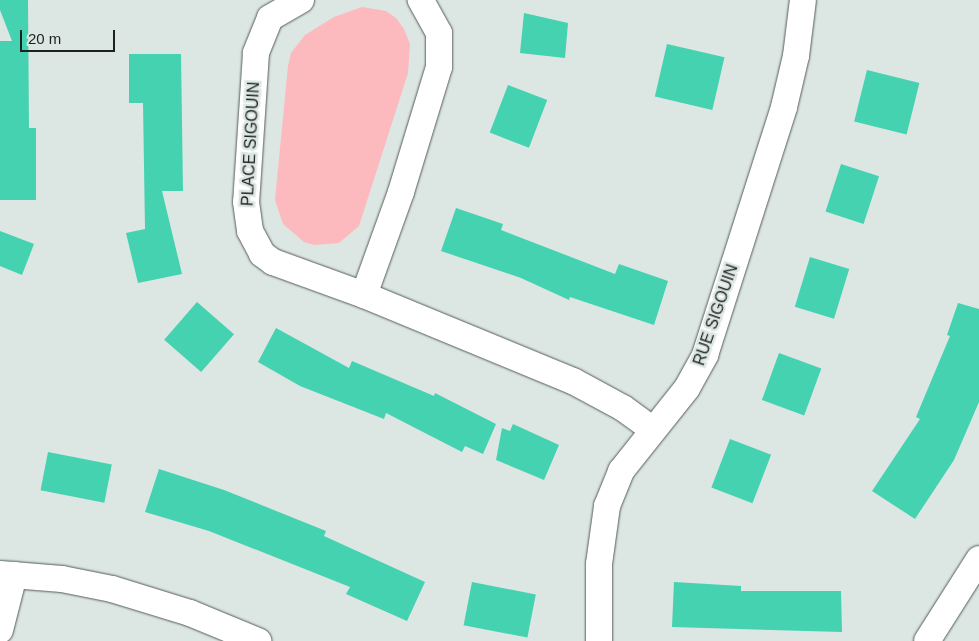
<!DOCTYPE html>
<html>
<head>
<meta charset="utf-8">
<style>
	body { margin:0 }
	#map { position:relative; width:979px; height:641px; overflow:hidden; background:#dce6e2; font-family:Helvetica,sans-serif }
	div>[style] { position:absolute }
	.green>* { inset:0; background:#fcbabe }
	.building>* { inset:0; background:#44d2b0; transform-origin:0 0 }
	.roads { filter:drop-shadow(0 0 1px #545c59) drop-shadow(0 0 1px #545c59) }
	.minor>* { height:26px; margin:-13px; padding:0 13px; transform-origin:13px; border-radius:13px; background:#fff }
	span { translate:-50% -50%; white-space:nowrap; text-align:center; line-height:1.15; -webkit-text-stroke:5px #dce6e2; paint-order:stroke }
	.street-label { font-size:16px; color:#1d2120 }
	.scale { position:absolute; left:20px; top:30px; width:95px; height:22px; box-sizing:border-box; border:2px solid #1d2120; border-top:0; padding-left:6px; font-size:15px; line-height:18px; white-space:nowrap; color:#1d2120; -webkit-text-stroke:4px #dce6e2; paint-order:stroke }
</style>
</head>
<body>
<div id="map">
	<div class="green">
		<i style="clip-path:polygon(362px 7px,386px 11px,396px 18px,404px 29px,410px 44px,408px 73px,359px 226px,339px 243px,314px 245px,304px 242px,283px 224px,275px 200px,288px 66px,291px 53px,305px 35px,334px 17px)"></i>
	</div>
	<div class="building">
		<i style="clip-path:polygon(0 0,28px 0,29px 128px,36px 128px,36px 200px,0 200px,0 41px,12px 41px,0 10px)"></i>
		<i style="clip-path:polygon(524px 13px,568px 23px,565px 58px,520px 53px)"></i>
		<i style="left:667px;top:44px;width:59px;height:54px;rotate:13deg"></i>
		<i style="clip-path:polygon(129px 54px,181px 54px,183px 191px,162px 191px,182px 274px,138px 283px,126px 233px,145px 229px,143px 103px,129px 103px)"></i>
		<i style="left:867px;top:70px;width:54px;height:53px;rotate:14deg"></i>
		<i style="left:508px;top:85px;width:42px;height:51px;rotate:21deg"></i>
		<i style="left:841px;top:164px;width:40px;height:50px;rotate:18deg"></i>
		<i style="clip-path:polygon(456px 208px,503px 224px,501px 230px,615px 274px,619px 264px,668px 281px,654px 325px,570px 297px,569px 300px,521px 278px,441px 251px)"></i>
		<i style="clip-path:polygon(0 231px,34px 244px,22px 275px,0 266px)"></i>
		<i style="left:810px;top:257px;width:41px;height:52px;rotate:17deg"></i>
		<i style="left:197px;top:302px;width:49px;height:50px;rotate:41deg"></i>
		<i style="clip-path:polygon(958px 303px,979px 309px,979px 402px,954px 460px,915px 519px,872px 491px,920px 419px,916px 417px,950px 336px,947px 335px)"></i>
		<i style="clip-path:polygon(276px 328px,349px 368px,352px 361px,434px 396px,435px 393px,496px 424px,483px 454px,465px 446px,462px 452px,386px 413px,384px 419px,300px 386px,258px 362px)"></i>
		<i style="left:779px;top:353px;width:45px;height:50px;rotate:20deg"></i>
		<i style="clip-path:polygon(513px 424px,559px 445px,544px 480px,496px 460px,502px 428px,510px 431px)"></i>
		<i style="left:730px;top:439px;width:44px;height:52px;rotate:21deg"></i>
		<i style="left:48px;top:452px;width:65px;height:39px;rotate:11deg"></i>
		<i style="clip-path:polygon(159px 469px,224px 490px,326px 531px,324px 536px,425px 582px,407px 621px,346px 594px,350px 587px,209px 531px,145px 512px)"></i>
		<i style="left:472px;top:582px;width:65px;height:44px;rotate:11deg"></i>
		<i style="clip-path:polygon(674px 582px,741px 586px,741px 591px,841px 591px,842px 632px,672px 627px)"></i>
	</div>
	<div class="roads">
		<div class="minor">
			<i style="left:301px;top:0;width:36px;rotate:150deg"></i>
			<i style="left:270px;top:18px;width:38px;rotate:112deg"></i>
			<i style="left:256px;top:53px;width:149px;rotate:93.8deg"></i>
			<i style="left:246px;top:202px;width:29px;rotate:82deg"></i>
			<i style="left:250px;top:231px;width:26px;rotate:62deg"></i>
			<i style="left:262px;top:254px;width:14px;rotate:36deg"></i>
			<i style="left:273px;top:262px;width:97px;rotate:19.9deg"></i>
			<i style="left:364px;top:295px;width:226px;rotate:22.4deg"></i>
			<i style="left:573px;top:381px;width:57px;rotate:28.4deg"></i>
			<i style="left:623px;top:408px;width:37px;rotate:36deg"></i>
			<i style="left:364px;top:295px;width:109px;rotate:-70.2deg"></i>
			<i style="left:401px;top:192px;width:131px;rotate:-73.1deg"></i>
			<i style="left:439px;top:67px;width:34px;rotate:-90deg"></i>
			<i style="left:439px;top:33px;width:38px;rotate:-119deg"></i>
			<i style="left:0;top:574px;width:62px;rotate:4.6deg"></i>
			<i style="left:62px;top:579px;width:51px;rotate:11.3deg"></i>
			<i style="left:112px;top:589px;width:82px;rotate:17.1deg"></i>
			<i style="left:190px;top:613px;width:74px;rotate:22.4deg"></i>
			<i style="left:0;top:630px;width:57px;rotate:-75.7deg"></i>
			<i style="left:599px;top:641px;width:77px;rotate:-90deg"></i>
			<i style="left:599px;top:564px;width:59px;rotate:-82.1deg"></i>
			<i style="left:607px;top:506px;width:38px;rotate:-68deg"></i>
			<i style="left:621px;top:471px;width:106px;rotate:-51.5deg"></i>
			<i style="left:687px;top:388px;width:38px;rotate:-61deg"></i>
			<i style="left:705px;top:355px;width:260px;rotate:-72.3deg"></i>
			<i style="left:784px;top:107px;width:52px;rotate:-76.8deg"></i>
			<i style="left:796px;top:56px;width:56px;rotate:-82.9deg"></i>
			<i style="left:927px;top:641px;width:97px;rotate:-57.6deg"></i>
		</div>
	</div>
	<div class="street-label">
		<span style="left:251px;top:144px;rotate:-87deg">PLACE SIGOUIN</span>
		<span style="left:716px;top:315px;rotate:-71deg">RUE SIGOUIN</span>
	</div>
	<div class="scale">20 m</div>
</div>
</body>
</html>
